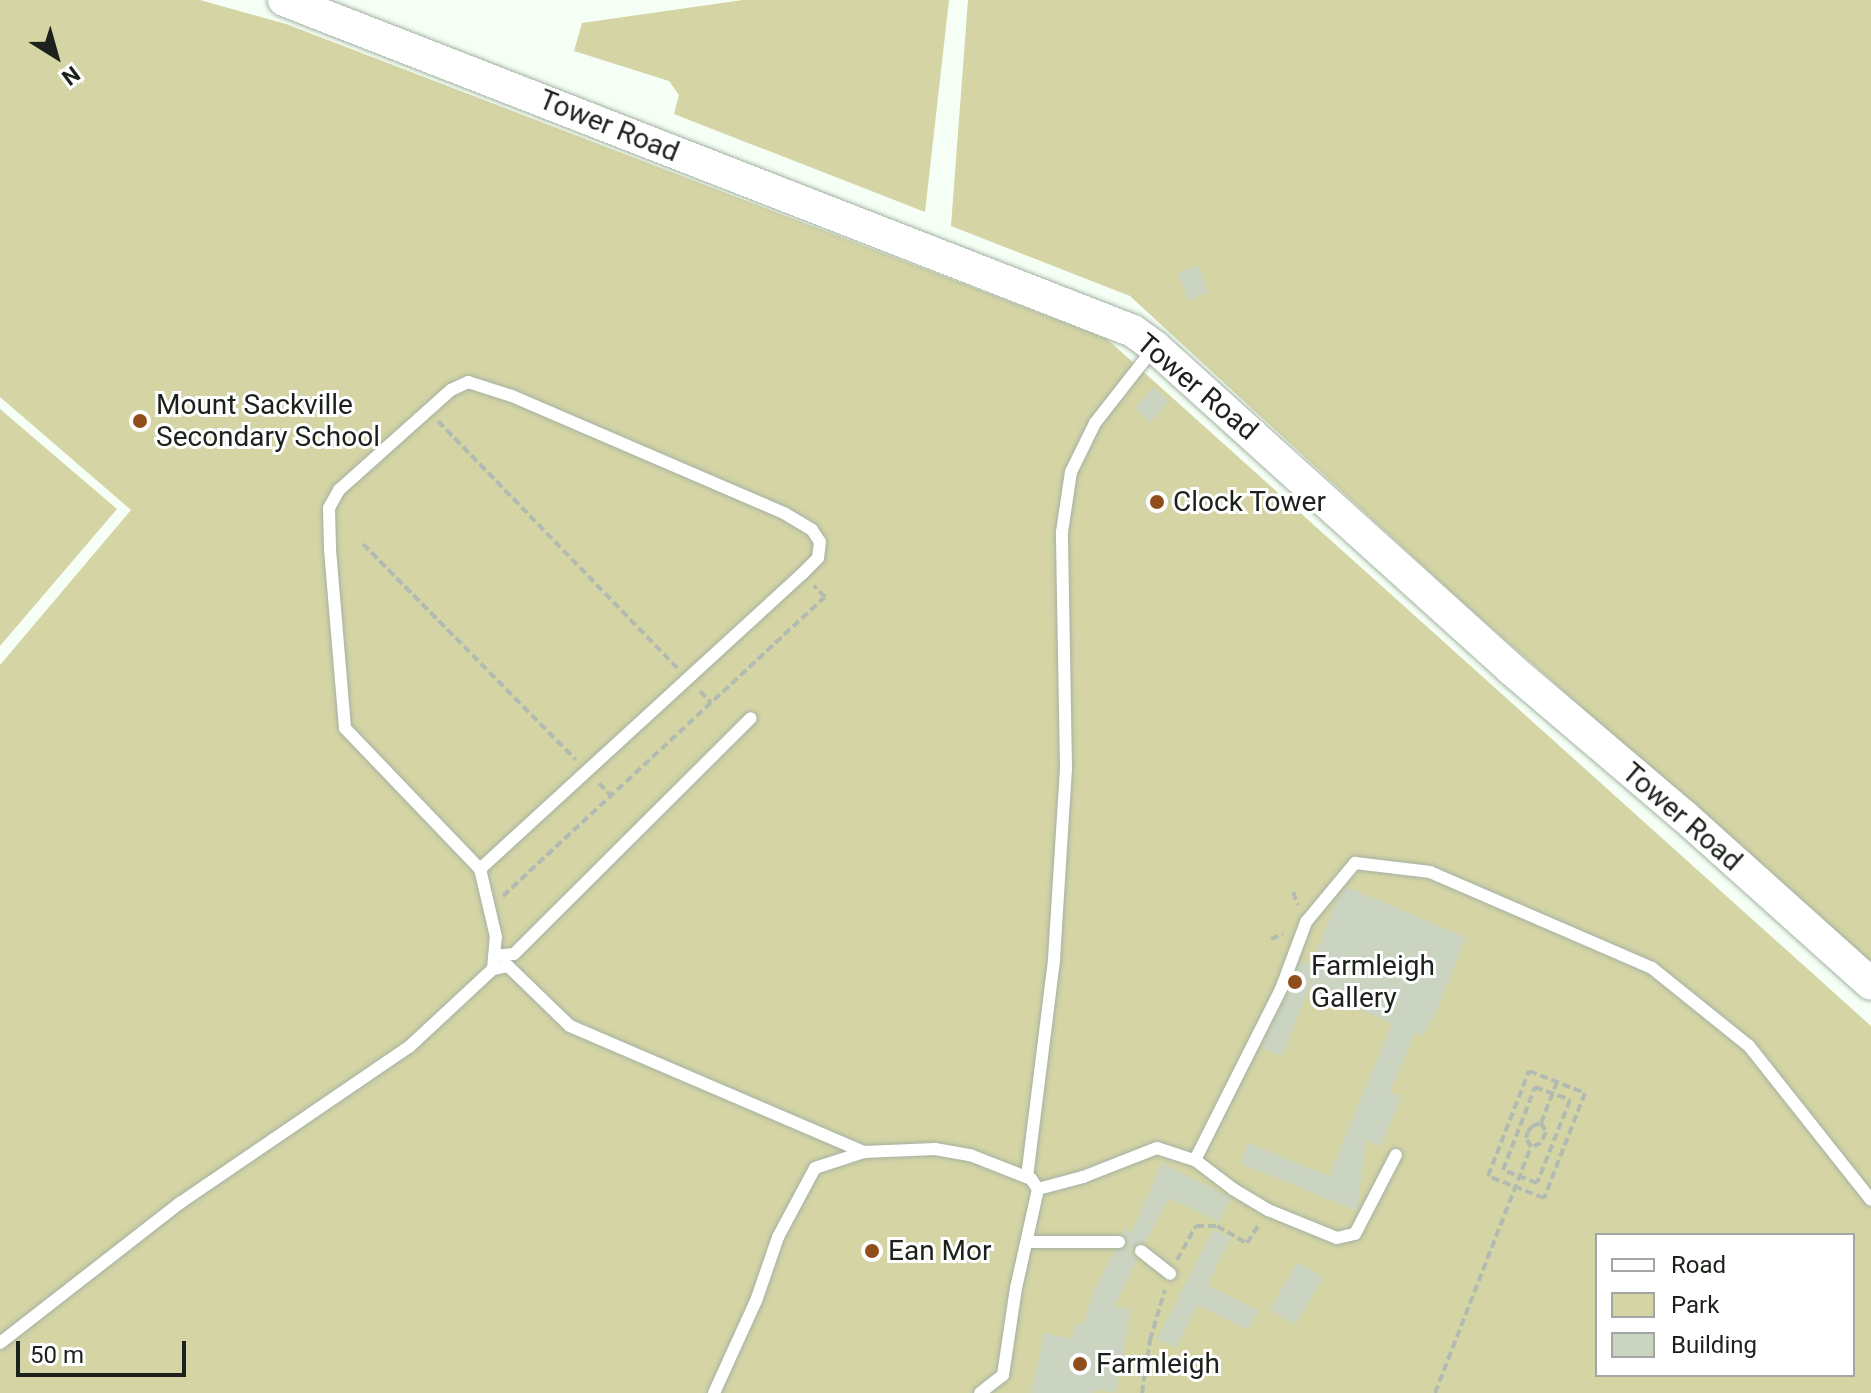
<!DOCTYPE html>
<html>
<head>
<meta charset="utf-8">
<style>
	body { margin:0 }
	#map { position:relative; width:1871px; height:1393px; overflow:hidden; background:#f5fff5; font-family:Roboto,sans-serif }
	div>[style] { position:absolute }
	.green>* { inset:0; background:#d4d4a5 }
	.building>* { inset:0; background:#cbd4c0; transform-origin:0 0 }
	.path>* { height:4px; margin-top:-2px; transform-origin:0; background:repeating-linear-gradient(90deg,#b2bbb2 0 8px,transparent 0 12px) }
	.roads { filter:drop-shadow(0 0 2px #a3b2a2) drop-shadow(0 0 2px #a3b2a2) }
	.service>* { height:12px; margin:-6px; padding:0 6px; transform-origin:6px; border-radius:6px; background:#fff }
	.tertiary>* { height:32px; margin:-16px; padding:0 16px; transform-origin:16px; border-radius:16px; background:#fff }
	.dots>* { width:22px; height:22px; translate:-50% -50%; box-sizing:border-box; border:4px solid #fff; border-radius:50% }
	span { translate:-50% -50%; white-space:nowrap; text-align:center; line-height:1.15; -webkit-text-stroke:6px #fff; paint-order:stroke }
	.street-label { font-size:28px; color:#1c211b }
	.poi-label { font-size:28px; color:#1c211b }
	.left { translate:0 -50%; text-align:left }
	.legend { position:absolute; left:1595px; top:1233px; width:260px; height:144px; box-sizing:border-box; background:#fff; border:2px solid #a4a6a4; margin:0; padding:10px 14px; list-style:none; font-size:24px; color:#1c211b }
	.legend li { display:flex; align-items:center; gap:16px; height:40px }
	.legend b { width:40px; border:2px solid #a4a6a4 }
	.north { position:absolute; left:16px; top:16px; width:80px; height:80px; -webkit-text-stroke:6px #fff; paint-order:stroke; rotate:143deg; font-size:22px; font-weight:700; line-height:32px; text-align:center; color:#1c211b }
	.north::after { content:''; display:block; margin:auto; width:28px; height:36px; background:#1c211b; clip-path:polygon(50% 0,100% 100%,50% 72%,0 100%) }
	.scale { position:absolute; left:16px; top:1341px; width:170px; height:36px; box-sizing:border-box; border:4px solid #1c211b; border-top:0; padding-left:10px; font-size:24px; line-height:28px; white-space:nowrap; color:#1c211b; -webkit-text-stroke:6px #fff; paint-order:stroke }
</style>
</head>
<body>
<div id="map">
	<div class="green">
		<i style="clip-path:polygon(evenodd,0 0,200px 0,286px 24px,1107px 339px,1871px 1026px,1871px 1393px,0 1393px,0 665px,131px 510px,0 397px,0 0,1597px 1235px,1853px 1235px,1853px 1375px,1597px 1375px,1597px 1235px)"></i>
		<i style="clip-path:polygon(743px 0,949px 0,925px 212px,674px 114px,679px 95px,669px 81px,574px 51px,582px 23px)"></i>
		<i style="clip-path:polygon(968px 0,1871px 0,1871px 962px,1462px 602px,1130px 296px,951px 226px)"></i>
		<i style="clip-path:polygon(0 409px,117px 509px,0 646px)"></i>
	</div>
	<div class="building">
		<i style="left:1198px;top:265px;width:29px;height:22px;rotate:68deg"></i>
		<i style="left:1153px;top:387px;width:21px;height:28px;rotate:41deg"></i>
		<i style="left:1155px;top:488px;width:20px;height:20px;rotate:37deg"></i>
		<i style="clip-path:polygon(1347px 887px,1466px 937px,1440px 1002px,1424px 1036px,1415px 1032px,1390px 1092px,1402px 1096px,1381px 1146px,1366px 1140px,1357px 1211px,1240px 1163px,1248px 1143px,1329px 1176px,1392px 1023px,1309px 989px,1282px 1056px,1262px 1048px,1301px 961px,1311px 965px,1338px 897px)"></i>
		<i style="clip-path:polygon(1162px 1163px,1231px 1198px,1219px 1222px,1169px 1198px,1145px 1243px,1134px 1246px,1132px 1254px,1137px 1260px,1114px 1307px,1131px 1309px,1116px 1393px,1095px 1389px,1094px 1393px,1031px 1393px,1044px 1333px,1072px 1339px,1076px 1322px,1084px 1324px,1093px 1291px,1115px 1251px,1127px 1246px,1123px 1234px,1125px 1228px,1131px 1233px)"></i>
		<i style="clip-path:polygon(1213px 1229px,1231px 1238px,1207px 1285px,1258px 1310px,1248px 1330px,1198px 1305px,1176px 1348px,1157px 1339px)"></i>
		<i style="left:1297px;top:1262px;width:30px;height:55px;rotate:30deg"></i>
	</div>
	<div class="path">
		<i style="left:438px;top:421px;width:344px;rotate:45.9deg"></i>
		<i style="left:363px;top:544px;width:303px;rotate:45.4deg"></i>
		<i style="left:700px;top:691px;width:16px;rotate:47deg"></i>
		<i style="left:599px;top:783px;width:18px;rotate:47deg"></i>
		<i style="left:1293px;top:892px;width:14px;rotate:69deg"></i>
		<i style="left:503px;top:896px;width:439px;rotate:-42.9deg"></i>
		<i style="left:825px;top:597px;width:16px;rotate:-135deg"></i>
		<i style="left:1271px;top:939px;width:13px;rotate:-23deg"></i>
		<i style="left:1529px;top:1071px;width:60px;rotate:21.4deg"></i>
		<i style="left:1585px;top:1093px;width:113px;rotate:111.3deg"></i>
		<i style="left:1544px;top:1198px;width:60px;rotate:-158.6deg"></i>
		<i style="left:1488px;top:1176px;width:113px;rotate:-68.7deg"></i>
		<i style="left:1535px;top:1087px;width:37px;rotate:20deg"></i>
		<i style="left:1570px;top:1100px;width:89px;rotate:111.7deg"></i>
		<i style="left:1537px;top:1183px;width:36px;rotate:-159deg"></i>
		<i style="left:1503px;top:1170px;width:89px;rotate:-68.9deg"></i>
		<i style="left:1541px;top:1123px;width:10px;rotate:61deg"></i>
		<i style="left:1546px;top:1132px;width:12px;rotate:114deg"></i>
		<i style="left:1541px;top:1143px;width:11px;rotate:158deg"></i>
		<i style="left:1531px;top:1147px;width:10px;rotate:-119deg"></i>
		<i style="left:1526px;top:1138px;width:6px;rotate:-72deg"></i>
		<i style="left:1528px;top:1132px;width:7px;rotate:-56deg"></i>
		<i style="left:1532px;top:1126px;width:9px;rotate:-18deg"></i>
		<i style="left:1541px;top:1123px;width:44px;rotate:-68.7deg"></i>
		<i style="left:1177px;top:1260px;width:39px;rotate:-61deg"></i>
		<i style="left:1196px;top:1226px;width:21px"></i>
		<i style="left:1217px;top:1226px;width:34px;rotate:30deg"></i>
		<i style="left:1247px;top:1243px;width:24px;rotate:-57deg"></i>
		<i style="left:1142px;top:1393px;width:54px;rotate:-81.4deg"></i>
		<i style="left:1150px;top:1340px;width:52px;rotate:-73.3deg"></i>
		<i style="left:1435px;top:1393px;width:264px;rotate:-68.7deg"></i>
	</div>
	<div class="roads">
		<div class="service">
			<i style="left:494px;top:956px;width:20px;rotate:-6deg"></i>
			<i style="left:514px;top:954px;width:334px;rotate:-44.9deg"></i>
			<i style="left:493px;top:969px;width:15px;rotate:-11deg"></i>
			<i style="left:508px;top:966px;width:86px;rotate:44.1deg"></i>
			<i style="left:570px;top:1026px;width:320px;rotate:23.2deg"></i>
			<i style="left:1195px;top:1160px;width:191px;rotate:-63.3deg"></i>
			<i style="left:1281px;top:989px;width:72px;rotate:-69.5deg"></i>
			<i style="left:1306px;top:922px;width:77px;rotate:-50.3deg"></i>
			<i style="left:1355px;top:863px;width:76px;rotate:6.8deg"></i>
			<i style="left:1430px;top:872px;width:242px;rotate:23.4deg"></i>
			<i style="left:1652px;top:968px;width:124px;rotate:38.8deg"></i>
			<i style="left:1749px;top:1046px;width:196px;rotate:51.6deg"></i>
			<i style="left:1027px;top:1177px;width:220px;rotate:-82.9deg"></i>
			<i style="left:1054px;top:959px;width:191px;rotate:-86.4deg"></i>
			<i style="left:1066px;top:768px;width:236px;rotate:-91deg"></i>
			<i style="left:1062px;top:532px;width:61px;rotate:-81.5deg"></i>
			<i style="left:1071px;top:472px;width:55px;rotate:-63.9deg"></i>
			<i style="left:1095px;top:423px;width:94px;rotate:-51.9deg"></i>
			<i style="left:1038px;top:1189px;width:47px;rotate:-14.9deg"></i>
			<i style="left:1083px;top:1177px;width:79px;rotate:-21.4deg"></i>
			<i style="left:1157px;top:1148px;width:40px;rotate:18deg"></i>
			<i style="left:1195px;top:1160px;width:48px;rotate:37.3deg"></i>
			<i style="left:1233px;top:1189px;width:41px;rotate:31deg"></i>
			<i style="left:1268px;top:1210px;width:74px;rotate:22.1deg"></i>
			<i style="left:1337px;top:1238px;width:18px;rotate:-13deg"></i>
			<i style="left:1355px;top:1234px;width:89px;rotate:-62.6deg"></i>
			<i style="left:1027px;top:1242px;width:92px"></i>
			<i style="left:1141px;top:1251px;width:37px;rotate:38deg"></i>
			<i style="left:0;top:1343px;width:228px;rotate:-37.9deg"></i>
			<i style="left:180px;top:1203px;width:277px;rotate:-34.3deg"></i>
			<i style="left:409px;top:1047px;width:115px;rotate:-42.9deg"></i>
			<i style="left:493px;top:969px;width:32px;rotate:-85deg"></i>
			<i style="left:496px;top:937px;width:70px;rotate:-103.2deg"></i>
			<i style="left:480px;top:869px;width:195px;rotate:-133.8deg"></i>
			<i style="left:345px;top:728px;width:180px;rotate:-94.8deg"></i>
			<i style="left:330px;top:549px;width:41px;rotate:-91.4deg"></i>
			<i style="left:329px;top:508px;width:21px;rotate:-61deg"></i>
			<i style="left:339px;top:490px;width:150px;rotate:-41.8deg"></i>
			<i style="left:451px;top:390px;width:19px;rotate:-25deg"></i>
			<i style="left:468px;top:382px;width:46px;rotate:17.7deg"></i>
			<i style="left:512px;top:396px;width:296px;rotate:23.3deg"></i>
			<i style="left:784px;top:513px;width:33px;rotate:31deg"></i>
			<i style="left:812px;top:530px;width:14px;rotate:56deg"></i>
			<i style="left:820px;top:542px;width:16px;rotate:97deg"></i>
			<i style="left:818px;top:558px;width:23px;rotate:135deg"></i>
			<i style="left:802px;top:574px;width:437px;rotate:137.5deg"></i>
			<i style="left:714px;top:1393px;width:101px;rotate:-65.5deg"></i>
			<i style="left:756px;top:1301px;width:68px;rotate:-71deg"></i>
			<i style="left:778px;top:1237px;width:78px;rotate:-61.8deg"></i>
			<i style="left:815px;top:1168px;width:52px;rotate:-18.1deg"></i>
			<i style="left:864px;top:1152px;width:71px;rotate:-2.4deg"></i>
			<i style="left:935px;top:1149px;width:36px;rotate:10deg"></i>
			<i style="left:970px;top:1155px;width:66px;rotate:21.5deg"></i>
			<i style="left:1031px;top:1179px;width:12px;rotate:55deg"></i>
			<i style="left:1038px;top:1189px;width:101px;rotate:102.5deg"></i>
			<i style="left:1016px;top:1288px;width:88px;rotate:98.5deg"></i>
			<i style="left:1003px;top:1375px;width:29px;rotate:142deg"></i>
		</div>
		<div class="tertiary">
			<i style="left:284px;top:0;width:911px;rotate:21.3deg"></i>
			<i style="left:1133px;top:331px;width:27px;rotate:36deg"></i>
			<i style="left:1155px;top:347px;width:480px;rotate:42.1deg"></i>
			<i style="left:1511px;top:669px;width:227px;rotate:40.4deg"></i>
			<i style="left:1684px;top:816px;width:251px;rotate:41.9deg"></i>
		</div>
	</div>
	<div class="dots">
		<i style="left:140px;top:421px;background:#904e1c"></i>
		<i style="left:1157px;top:502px;background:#904e1c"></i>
		<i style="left:1295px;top:982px;background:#904e1c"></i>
		<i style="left:872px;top:1251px;background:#904e1c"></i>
		<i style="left:1080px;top:1364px;background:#904e1c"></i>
	</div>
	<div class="street-label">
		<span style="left:609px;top:126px;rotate:22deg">Tower Road</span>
		<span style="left:1197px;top:387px;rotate:40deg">Tower Road</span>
		<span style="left:1682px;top:817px;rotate:41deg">Tower Road</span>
	</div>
	<div class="poi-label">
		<span class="left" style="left:156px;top:421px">Mount Sackville<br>Secondary School</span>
		<span class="left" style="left:1173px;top:502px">Clock Tower</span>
		<span class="left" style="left:1311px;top:982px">Farmleigh<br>Gallery</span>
		<span class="left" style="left:888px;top:1251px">Ean Mor</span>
		<span class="left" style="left:1096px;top:1364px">Farmleigh</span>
	</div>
	<ul class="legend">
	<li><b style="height:10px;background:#fff"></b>Road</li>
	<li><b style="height:22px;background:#d4d4a5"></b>Park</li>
	<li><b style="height:22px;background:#cbd4c0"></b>Building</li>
	</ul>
	<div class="north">N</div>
	<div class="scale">50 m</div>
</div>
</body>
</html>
